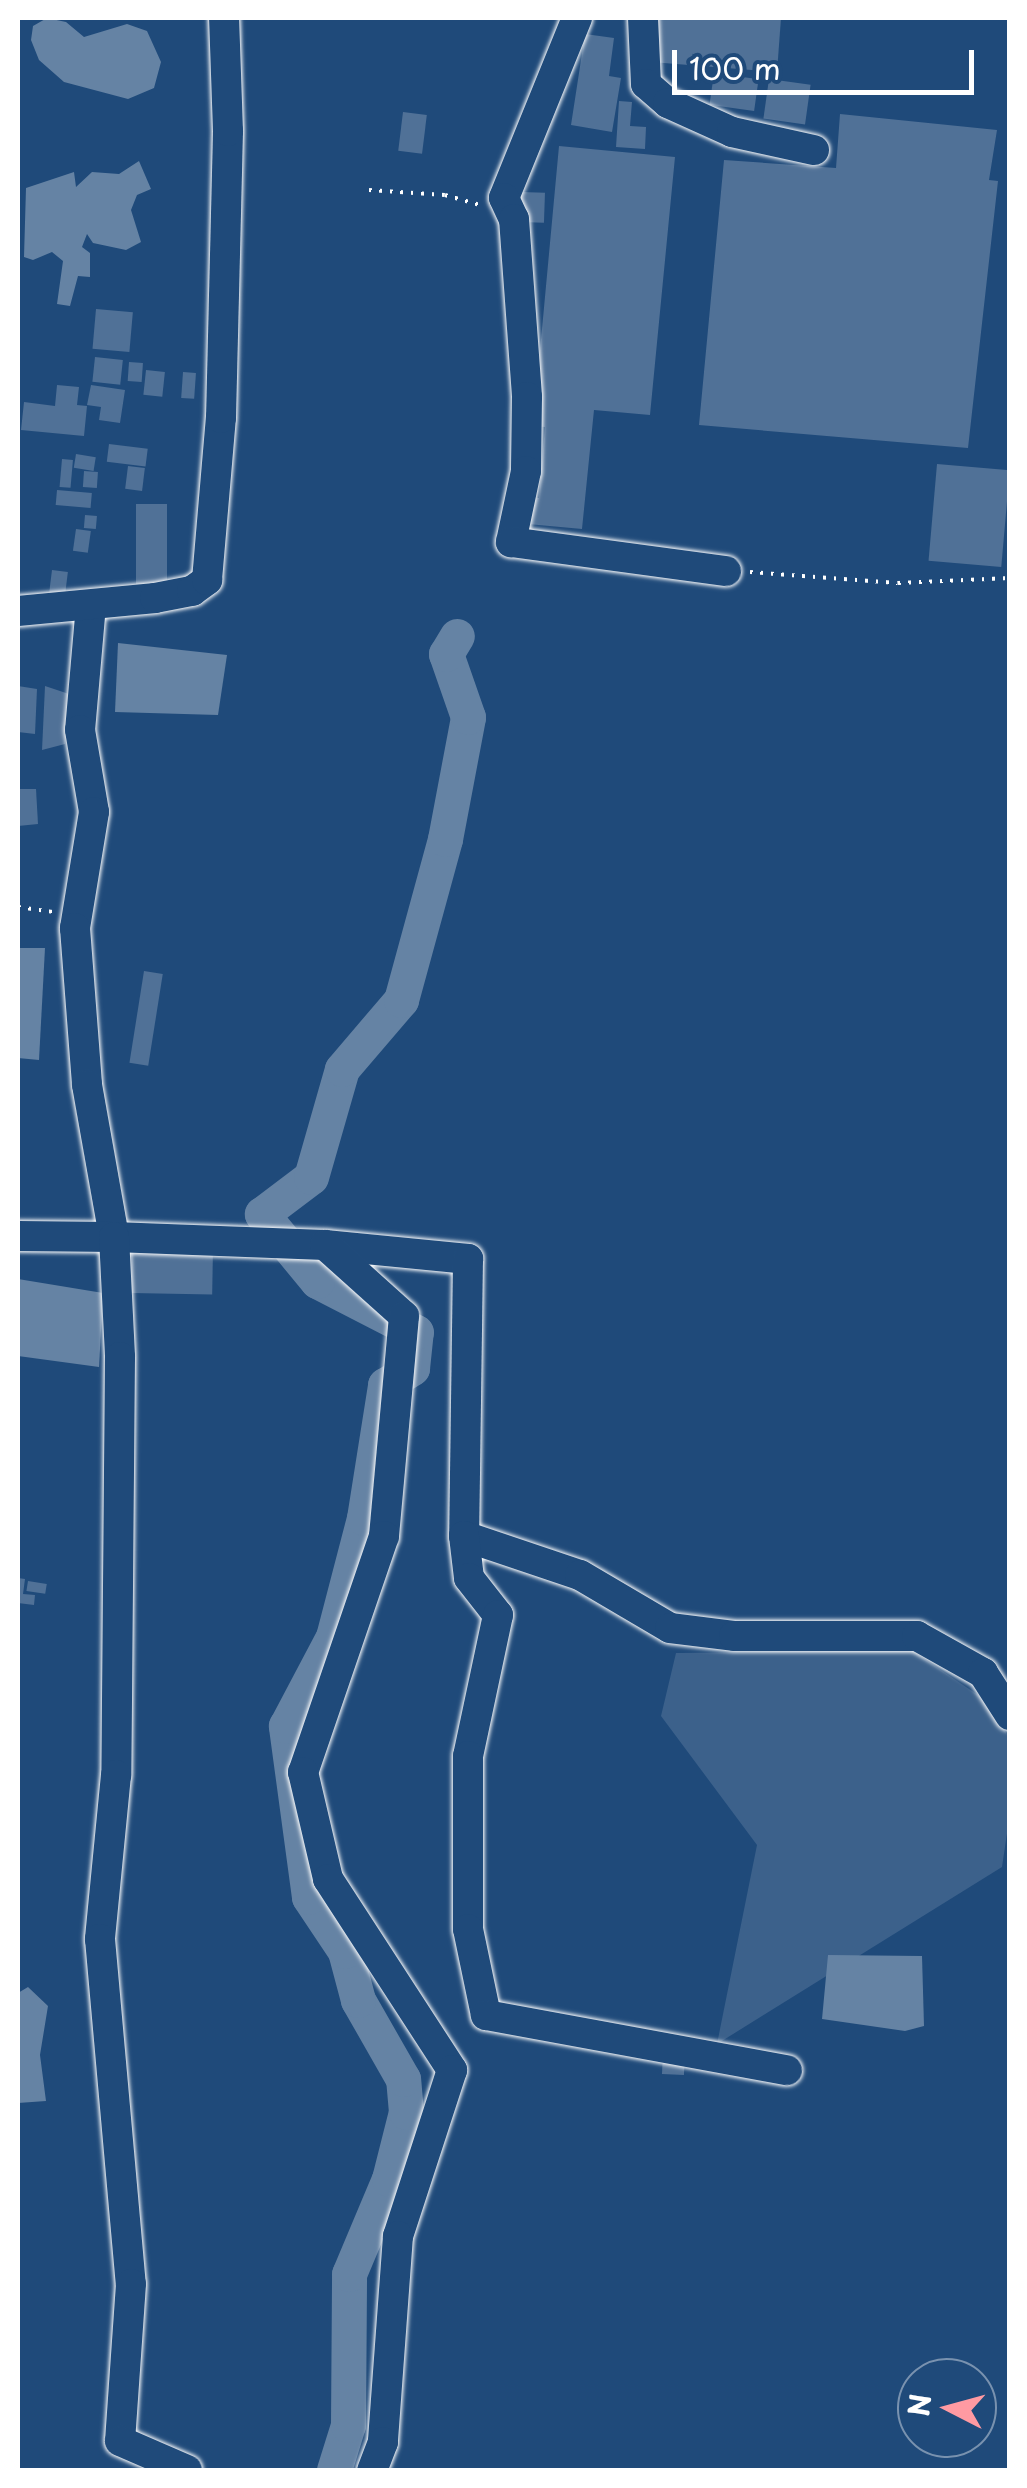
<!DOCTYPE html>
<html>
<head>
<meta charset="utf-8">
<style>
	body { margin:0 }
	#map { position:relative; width:1027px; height:2488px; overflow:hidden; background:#1f4a7a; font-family:"Playpen Sans",sans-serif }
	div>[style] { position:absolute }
	.green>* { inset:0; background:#3c618b }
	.water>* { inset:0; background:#6583a4 }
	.river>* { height:35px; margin:-17.5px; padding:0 17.5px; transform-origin:17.5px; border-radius:17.5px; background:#6583a4 }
	.building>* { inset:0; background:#507197; transform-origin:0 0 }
	.path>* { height:4px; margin-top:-2px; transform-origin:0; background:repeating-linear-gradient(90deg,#fff 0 2.5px,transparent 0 10.5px) }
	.roads { filter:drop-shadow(0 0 2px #fff) drop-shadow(0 0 2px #fff) }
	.minor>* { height:30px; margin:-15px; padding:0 15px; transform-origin:15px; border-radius:15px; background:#1f4a7a }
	span { translate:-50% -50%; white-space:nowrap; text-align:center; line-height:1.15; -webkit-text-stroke:9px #1f4a7a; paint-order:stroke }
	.frame { position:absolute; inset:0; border:20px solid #fff; pointer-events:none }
	.north { position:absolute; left:897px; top:2358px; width:100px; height:100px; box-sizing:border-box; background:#1f4a7a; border:2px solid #7992af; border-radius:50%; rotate:276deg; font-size:28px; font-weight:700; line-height:40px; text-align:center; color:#fff }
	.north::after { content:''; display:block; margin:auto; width:35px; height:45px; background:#ff9aa2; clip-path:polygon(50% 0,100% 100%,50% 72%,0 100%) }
	.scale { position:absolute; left:672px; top:50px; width:302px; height:45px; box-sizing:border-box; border:5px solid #fff; border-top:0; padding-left:12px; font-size:30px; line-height:35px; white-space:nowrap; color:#fff; -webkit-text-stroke:8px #1f4a7a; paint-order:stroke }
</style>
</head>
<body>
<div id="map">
	<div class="green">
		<i style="clip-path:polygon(911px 1650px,981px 1697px,1009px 1737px,1009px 1820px,1002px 1867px,717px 2044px,757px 1845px,661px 1716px,676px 1653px)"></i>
	</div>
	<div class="water">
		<i style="clip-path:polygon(47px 18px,66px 22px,84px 37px,127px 24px,147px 31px,161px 62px,154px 88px,128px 99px,64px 82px,39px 60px,31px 40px,33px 26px)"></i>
		<i style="clip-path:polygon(139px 161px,151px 189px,137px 195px,131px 210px,141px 242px,126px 250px,93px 243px,87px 234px,82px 247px,90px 253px,90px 277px,78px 276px,70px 306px,57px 304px,63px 261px,52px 252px,33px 260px,24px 257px,26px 188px,74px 172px,76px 187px,92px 172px,119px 174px)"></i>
		<i style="clip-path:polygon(118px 643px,227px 655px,218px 715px,115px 712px)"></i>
		<i style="clip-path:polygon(18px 948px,45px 948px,39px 1060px,18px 1058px)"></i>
		<i style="clip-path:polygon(18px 1279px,103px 1293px,99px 1367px,18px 1356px)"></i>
		<i style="clip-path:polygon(828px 1955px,922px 1956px,924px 2026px,905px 2031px,822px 2019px)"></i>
		<i style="clip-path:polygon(28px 1987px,48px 2006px,40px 2055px,46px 2101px,18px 2103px,18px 1993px)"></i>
	</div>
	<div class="river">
		<i style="left:334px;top:2470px;width:47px;rotate:-72.7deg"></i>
		<i style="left:348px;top:2425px;width:151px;rotate:-89.6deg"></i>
		<i style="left:349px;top:2274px;width:103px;rotate:-67.2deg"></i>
		<i style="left:389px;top:2179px;width:69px;rotate:-75.8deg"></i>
		<i style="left:406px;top:2112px;width:33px;rotate:-95deg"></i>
		<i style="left:403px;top:2079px;width:91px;rotate:-119.7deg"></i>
		<i style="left:358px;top:2000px;width:51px;rotate:-104.9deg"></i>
		<i style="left:345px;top:1951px;width:65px;rotate:-123.7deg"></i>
		<i style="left:309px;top:1897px;width:173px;rotate:-97.7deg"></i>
		<i style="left:286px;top:1726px;width:101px;rotate:-62.2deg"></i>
		<i style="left:333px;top:1637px;width:123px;rotate:-75.4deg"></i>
		<i style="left:364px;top:1518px;width:135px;rotate:-81deg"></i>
		<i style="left:385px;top:1385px;width:32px;rotate:-32deg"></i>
		<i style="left:412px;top:1368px;width:36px;rotate:-84deg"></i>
		<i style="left:416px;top:1332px;width:111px;rotate:-152.7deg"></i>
		<i style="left:317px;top:1281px;width:87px;rotate:-129.4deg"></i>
		<i style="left:262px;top:1214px;width:61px;rotate:-37.1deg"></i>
		<i style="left:311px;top:1177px;width:112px;rotate:-74deg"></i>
		<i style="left:342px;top:1069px;width:91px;rotate:-49.5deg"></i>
		<i style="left:401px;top:1000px;width:167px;rotate:-74.7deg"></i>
		<i style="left:445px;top:839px;width:124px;rotate:-79.3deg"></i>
		<i style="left:468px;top:717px;width:67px;rotate:-109.2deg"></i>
		<i style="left:446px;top:654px;width:21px;rotate:-59deg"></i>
	</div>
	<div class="building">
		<i style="clip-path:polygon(655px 18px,781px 18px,777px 72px,651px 62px)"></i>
		<i style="clip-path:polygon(585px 34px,614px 38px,609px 76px,621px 78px,612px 132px,571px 125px)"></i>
		<i style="left:714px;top:73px;width:45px;height:32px;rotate:8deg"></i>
		<i style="left:769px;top:79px;width:42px;height:40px;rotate:8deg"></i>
		<i style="clip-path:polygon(619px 101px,632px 102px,630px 126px,646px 127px,645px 149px,616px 147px)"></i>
		<i style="left:403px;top:112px;width:24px;height:39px;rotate:7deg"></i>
		<i style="clip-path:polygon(840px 114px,997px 130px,989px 180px,998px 181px,968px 448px,699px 425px,724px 160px,836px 168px)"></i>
		<i style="clip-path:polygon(559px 146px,675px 157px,650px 415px,594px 410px,582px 529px,528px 524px,530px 497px,539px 498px,545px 427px,533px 426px)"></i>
		<i style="left:521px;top:192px;width:24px;height:30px;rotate:2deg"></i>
		<i style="left:96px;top:309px;width:37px;height:40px;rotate:5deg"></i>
		<i style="left:95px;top:357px;width:28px;height:25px;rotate:6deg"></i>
		<i style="left:129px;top:362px;width:14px;height:19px;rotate:4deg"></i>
		<i style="left:146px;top:370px;width:19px;height:25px;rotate:6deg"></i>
		<i style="left:183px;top:372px;width:13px;height:26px;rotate:4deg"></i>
		<i style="clip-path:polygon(57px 385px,79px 387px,77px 405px,87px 406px,84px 436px,21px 430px,24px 402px,55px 406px)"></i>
		<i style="clip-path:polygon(91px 385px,125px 390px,120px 423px,99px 420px,101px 407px,87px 405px)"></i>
		<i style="left:109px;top:444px;width:39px;height:18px;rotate:7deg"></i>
		<i style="left:76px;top:454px;width:20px;height:14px;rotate:9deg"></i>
		<i style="left:62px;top:459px;width:11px;height:28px;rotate:5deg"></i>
		<i style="left:937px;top:464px;width:73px;height:97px;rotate:5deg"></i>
		<i style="left:128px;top:466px;width:17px;height:23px;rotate:7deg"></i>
		<i style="left:84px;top:471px;width:14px;height:16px;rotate:4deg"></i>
		<i style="left:57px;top:490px;width:35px;height:15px;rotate:5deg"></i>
		<i style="left:136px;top:504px;width:31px;height:80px"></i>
		<i style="left:85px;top:515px;width:12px;height:13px;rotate:5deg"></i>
		<i style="left:76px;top:529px;width:15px;height:22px;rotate:8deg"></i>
		<i style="left:52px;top:570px;width:16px;height:27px;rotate:7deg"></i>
		<i style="clip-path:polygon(18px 686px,37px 689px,35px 734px,18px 732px)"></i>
		<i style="clip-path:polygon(45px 686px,72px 695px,65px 744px,42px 750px)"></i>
		<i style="clip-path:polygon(18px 789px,36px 789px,38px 824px,18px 826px)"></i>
		<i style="left:144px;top:971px;width:19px;height:93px;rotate:9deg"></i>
		<i style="left:132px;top:1247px;width:81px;height:46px;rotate:1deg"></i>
		<i style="clip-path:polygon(18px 1578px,25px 1579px,23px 1594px,35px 1595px,34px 1605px,18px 1603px)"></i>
		<i style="left:28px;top:1581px;width:19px;height:10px;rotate:9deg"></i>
		<i style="left:663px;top:2054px;width:22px;height:20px;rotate:3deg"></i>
	</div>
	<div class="path">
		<i style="left:369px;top:190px;width:76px;rotate:3.8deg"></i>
		<i style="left:445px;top:195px;width:40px;rotate:16deg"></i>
		<i style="left:750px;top:572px;width:148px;rotate:4.3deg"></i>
		<i style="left:898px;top:583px;width:112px;rotate:-2.6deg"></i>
		<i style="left:18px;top:907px;width:35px;rotate:8deg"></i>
	</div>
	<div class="roads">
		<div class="minor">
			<i style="left:577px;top:18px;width:194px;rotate:112.1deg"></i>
			<i style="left:504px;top:198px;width:23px;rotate:65deg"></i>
			<i style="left:514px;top:219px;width:178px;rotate:85.8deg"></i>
			<i style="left:527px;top:397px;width:74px;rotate:90.8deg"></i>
			<i style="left:526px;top:471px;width:73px;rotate:101.9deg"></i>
			<i style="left:511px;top:542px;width:217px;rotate:7.7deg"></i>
			<i style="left:643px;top:18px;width:66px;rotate:87.4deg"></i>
			<i style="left:646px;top:84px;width:29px;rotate:41deg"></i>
			<i style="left:668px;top:103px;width:70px;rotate:24.4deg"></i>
			<i style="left:732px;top:132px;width:84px;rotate:12.4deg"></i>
			<i style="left:91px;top:605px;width:125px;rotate:95deg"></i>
			<i style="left:80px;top:730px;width:83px;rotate:80.3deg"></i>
			<i style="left:94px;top:812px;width:118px;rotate:99.3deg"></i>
			<i style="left:75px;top:928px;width:157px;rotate:85.6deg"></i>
			<i style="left:87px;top:1085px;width:154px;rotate:79.9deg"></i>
			<i style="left:114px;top:1237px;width:211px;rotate:2.2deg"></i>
			<i style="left:325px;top:1245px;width:144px;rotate:5.6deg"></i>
			<i style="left:468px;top:1259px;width:277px;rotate:90.8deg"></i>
			<i style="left:464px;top:1536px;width:122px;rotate:18.6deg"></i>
			<i style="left:580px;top:1575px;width:104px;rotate:30.5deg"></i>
			<i style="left:670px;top:1628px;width:64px;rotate:7.1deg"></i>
			<i style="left:734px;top:1636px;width:183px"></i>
			<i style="left:917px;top:1636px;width:76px;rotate:29.3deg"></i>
			<i style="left:983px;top:1673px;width:50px;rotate:57.3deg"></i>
			<i style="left:18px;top:611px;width:138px;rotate:-5.4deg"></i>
			<i style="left:155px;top:598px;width:38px;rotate:-11deg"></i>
			<i style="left:192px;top:591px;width:19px;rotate:-36deg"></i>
			<i style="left:207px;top:580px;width:163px;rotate:-85.1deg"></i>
			<i style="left:221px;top:418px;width:287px;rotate:-88.6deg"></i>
			<i style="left:228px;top:131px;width:113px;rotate:-92deg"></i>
			<i style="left:18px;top:1236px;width:96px;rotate:0.6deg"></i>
			<i style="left:114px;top:1237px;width:120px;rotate:87.1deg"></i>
			<i style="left:120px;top:1357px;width:418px;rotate:90.5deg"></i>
			<i style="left:116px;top:1775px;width:165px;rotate:95.6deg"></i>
			<i style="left:100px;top:1939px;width:346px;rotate:84.9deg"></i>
			<i style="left:131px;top:2284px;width:157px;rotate:94deg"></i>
			<i style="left:120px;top:2441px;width:73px;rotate:23.4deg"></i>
			<i style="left:325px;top:1245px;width:106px;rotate:41.9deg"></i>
			<i style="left:404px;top:1316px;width:221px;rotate:95.2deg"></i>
			<i style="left:384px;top:1536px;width:250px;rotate:108.9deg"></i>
			<i style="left:303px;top:1772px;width:110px;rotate:76.8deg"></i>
			<i style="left:328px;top:1879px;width:228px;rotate:57deg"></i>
			<i style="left:452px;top:2070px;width:175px;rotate:108deg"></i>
			<i style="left:398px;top:2236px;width:207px;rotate:94.2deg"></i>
			<i style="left:383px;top:2442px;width:30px;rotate:111deg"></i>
			<i style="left:464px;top:1536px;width:42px;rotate:83.2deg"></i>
			<i style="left:469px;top:1578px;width:47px;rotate:51.9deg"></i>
			<i style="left:498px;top:1615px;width:144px;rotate:102deg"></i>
			<i style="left:468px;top:1756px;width:173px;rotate:90deg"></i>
			<i style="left:468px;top:1929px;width:88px;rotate:78.2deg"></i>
			<i style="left:486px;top:2015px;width:306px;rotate:10.4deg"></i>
		</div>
	</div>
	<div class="frame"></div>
	<div class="north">N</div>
	<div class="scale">100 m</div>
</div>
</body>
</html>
